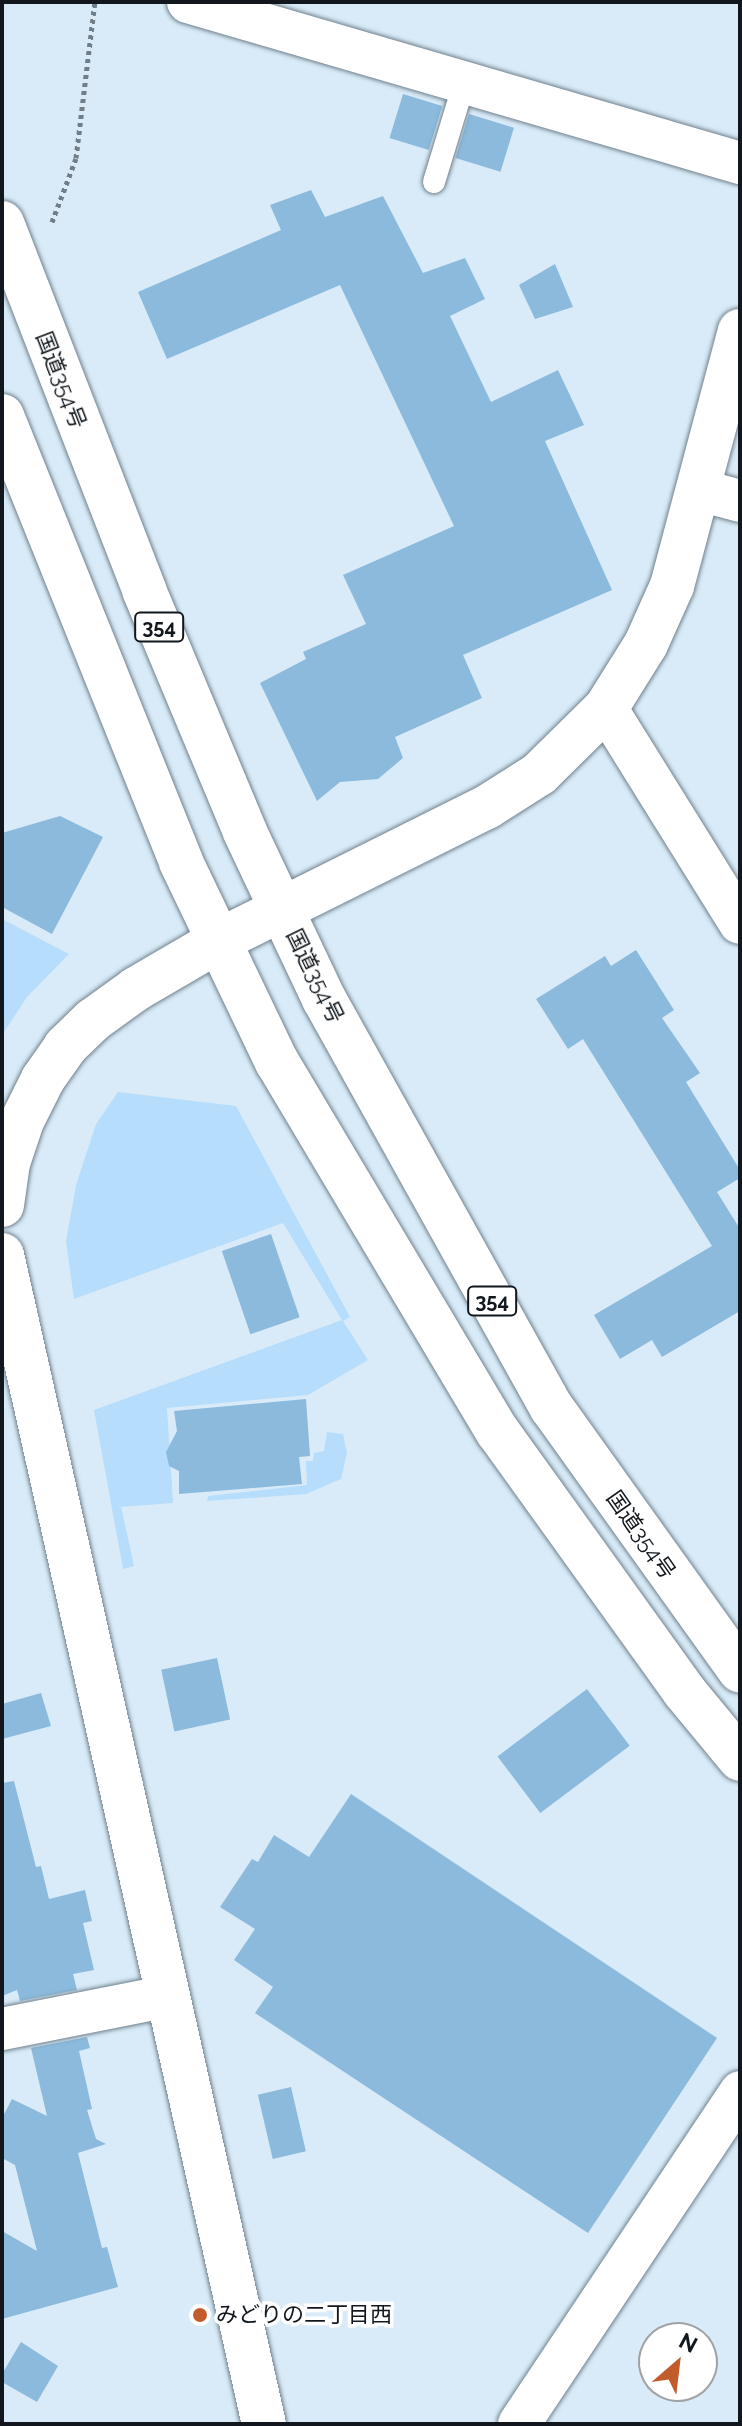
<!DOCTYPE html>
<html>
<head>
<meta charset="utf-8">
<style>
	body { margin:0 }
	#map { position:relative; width:742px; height:2426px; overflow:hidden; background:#d9ebf8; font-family:Raleway,"Noto Sans JP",sans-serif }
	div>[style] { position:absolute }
	.green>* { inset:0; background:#b6ddfb }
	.building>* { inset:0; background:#8bbadc; transform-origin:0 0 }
	.path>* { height:5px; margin-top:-2.5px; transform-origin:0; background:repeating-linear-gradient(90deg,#727e87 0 4px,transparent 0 8px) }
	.roads { filter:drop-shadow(0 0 2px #70818d) drop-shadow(0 0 2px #70818d) }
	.service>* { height:22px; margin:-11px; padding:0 11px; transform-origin:11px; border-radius:11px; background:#fff }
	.minor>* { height:42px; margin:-21px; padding:0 21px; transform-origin:21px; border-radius:21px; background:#fff }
	.tertiary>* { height:44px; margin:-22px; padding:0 22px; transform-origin:22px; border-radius:22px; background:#fff }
	.trunk>* { height:44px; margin:-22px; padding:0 22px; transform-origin:22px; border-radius:22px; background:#fff }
	.dots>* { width:22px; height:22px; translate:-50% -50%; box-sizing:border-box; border:4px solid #fff; border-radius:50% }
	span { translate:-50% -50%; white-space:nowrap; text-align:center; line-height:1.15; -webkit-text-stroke:7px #fff; paint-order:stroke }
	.shield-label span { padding:2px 6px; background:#fff; border:2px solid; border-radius:6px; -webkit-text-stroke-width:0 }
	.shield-label { font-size:20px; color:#11171c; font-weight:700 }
	.street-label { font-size:22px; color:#11171c }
	.poi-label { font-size:22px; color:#11171c }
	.left { translate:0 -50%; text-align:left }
	.frame { position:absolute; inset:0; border:4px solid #11171c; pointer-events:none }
	.north { position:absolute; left:638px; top:2322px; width:80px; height:80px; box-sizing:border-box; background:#fff; border:2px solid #a0a2a4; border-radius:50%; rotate:28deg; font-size:22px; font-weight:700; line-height:32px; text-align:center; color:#11171c }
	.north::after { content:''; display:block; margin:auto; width:28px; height:36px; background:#c25c2d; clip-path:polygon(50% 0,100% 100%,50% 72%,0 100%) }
</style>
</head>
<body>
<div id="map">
	<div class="green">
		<i style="clip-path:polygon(2px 919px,69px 954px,27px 997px,2px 1035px)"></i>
		<i style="clip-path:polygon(118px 1092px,236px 1106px,350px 1317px,343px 1321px,368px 1360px,308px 1395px,167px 1408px,173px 1503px,121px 1507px,134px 1566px,123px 1569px,94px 1410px,342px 1320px,283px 1223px,74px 1299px,66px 1241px,76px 1185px,96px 1124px)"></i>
		<i style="clip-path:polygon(327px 1432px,343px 1434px,347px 1453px,341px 1479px,306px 1494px,207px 1501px,208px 1496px,307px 1485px,306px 1461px,313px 1461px,314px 1453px,324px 1451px)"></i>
	</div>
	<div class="building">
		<i style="left:403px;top:94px;width:41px;height:46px;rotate:17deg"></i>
		<i style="left:469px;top:114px;width:47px;height:46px;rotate:17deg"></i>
		<i style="clip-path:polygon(311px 190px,325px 217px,383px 196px,423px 273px,465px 258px,485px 299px,450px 316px,491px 402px,558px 370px,584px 425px,545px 441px,612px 590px,463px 655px,482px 698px,395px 737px,403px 758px,378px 779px,340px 782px,317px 801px,260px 683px,306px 659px,303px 652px,366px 624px,343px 575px,454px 526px,340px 285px,167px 359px,138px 292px,281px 230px,270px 205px)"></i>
		<i style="clip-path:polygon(555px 264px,573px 307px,535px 319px,519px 285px)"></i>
		<i style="clip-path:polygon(60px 816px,103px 837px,52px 934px,2px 907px,2px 833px)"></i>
		<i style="clip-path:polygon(636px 950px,674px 1010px,662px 1018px,700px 1073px,686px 1082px,740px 1170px,740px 1178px,717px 1192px,740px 1229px,740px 1311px,662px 1357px,652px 1340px,620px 1359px,594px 1315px,712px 1246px,583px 1039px,568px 1049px,536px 999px,605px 956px,611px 966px)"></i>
		<i style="left:271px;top:1234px;width:88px;height:52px;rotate:71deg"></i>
		<i style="clip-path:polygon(306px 1399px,310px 1456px,299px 1457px,302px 1484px,179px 1494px,179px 1471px,169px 1466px,166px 1452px,177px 1431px,174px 1411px)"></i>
		<i style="left:217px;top:1658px;width:63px;height:57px;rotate:78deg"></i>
		<i style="left:587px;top:1689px;width:71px;height:112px;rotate:53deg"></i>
		<i style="clip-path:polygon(41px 1693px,51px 1726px,2px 1739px,2px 1704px)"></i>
		<i style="clip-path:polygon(14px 1781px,36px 1867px,41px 1866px,49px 1899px,85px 1890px,92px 1921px,83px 1923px,94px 1970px,73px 1974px,77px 1990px,20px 2001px,17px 1990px,2px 1996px,2px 1783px)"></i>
		<i style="clip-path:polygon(351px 1794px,717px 2038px,588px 2233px,255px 2013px,273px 1987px,234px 1960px,255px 1929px,220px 1907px,252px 1859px,258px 1862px,274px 1835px,309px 1857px)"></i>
		<i style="clip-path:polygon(87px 2037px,90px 2048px,79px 2051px,92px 2109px,87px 2110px,96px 2139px,106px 2144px,78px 2153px,102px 2248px,107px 2247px,118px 2287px,2px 2319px,2px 2231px,37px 2251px,15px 2165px,2px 2158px,2px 2118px,12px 2099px,47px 2116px,31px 2048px)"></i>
		<i style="left:291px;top:2087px;width:66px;height:34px;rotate:77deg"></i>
		<i style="clip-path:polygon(21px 2342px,58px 2366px,37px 2402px,2px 2382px,2px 2374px)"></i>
	</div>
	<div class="path">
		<i style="left:52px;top:222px;width:68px;rotate:-69.4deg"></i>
		<i style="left:76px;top:158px;width:157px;rotate:-83.1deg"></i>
	</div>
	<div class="roads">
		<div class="service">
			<i style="left:434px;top:182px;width:103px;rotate:-73.1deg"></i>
		</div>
		<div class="minor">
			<i style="left:188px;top:2px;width:575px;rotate:16.26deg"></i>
			<i style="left:699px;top:490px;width:42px;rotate:15deg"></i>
			<i style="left:606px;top:708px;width:253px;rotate:58.1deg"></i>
			<i style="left:2px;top:2029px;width:169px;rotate:-11.2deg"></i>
			<i style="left:519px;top:2424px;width:399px;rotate:-56.3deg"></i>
		</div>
		<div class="tertiary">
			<i style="left:2px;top:1205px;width:42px;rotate:-81.9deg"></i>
			<i style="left:8px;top:1163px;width:44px;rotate:-71.6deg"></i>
			<i style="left:22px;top:1121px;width:47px;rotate:-63.4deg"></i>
			<i style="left:43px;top:1079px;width:39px;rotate:-55deg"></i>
			<i style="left:65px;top:1047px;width:39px;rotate:-44deg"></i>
			<i style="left:93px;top:1020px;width:53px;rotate:-35.8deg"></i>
			<i style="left:136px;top:989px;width:95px;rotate:-30.3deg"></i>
			<i style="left:218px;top:941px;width:301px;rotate:-26.5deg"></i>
			<i style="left:487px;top:807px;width:62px;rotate:-32.4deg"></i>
			<i style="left:539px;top:774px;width:94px;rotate:-44.6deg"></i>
			<i style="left:606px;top:708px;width:75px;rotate:-58deg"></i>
			<i style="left:646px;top:644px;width:64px;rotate:-65.9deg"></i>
			<i style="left:672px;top:586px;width:264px;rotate:-75.1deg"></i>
			<i style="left:2px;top:1255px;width:1198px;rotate:77.37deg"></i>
		</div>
		<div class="trunk">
			<i style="left:2px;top:223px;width:394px;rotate:68.8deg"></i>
			<i style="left:144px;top:590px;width:262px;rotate:67.3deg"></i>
			<i style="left:245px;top:832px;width:185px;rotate:64.7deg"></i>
			<i style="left:324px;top:999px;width:468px;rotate:60.9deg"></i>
			<i style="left:552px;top:1408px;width:323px;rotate:54.4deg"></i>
			<i style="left:2px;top:416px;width:481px;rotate:68.1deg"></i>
			<i style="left:181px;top:862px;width:222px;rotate:64.4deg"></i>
			<i style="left:277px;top:1062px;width:431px;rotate:59.2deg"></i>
			<i style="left:498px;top:1432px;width:319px;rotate:54.3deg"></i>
			<i style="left:684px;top:1691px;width:88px;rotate:50.5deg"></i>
		</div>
	</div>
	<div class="dots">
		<i style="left:200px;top:2315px;background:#c25c2d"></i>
	</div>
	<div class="shield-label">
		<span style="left:159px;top:627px">354</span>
		<span style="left:492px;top:1301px">354</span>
	</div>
	<div class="street-label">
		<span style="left:61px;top:380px;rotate:69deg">国道354号</span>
		<span style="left:315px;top:976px;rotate:64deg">国道354号</span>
		<span style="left:641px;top:1535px;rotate:55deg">国道354号</span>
	</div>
	<div class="poi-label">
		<span class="left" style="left:216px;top:2315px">みどりの二丁目西</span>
	</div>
	<div class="frame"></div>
	<div class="north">N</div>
</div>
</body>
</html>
